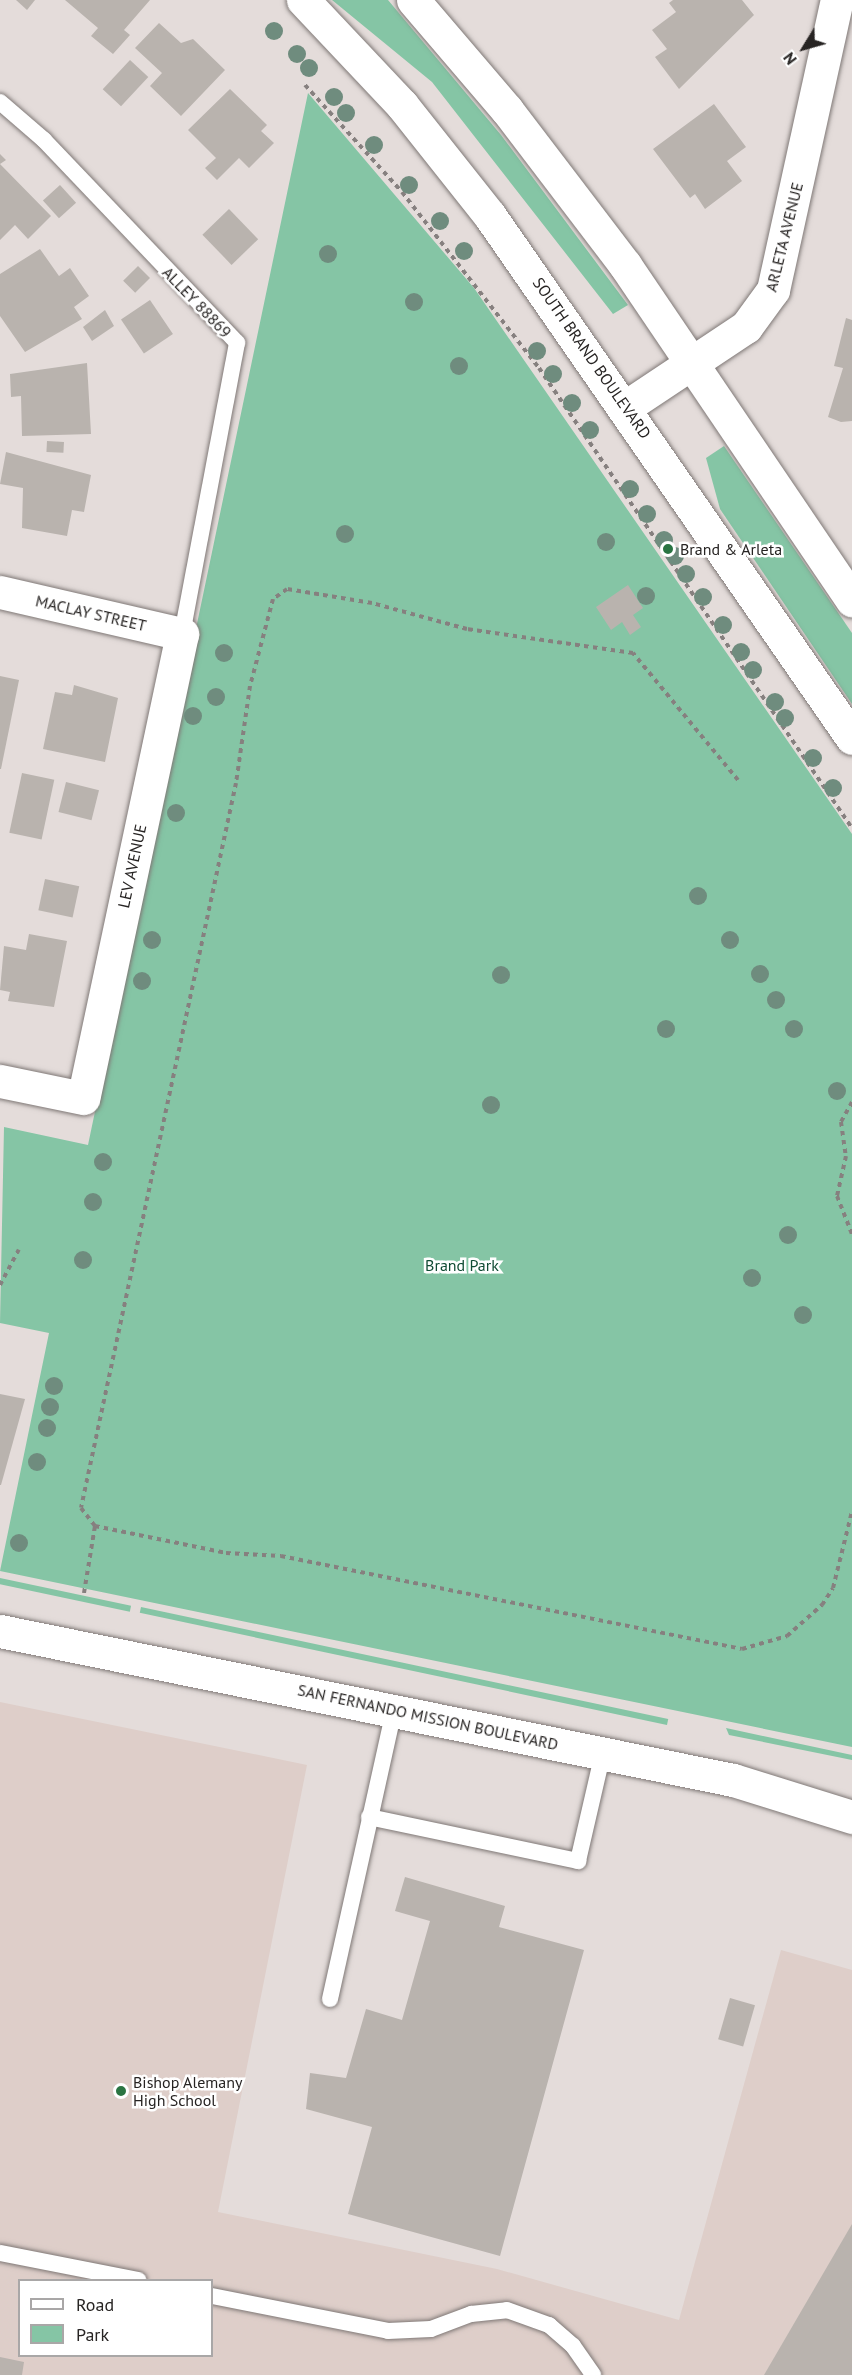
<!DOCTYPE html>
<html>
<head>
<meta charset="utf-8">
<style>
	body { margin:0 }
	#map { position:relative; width:852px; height:2375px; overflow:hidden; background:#e4dcda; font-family:"PT Sans",sans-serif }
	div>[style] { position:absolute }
	.built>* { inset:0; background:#decec9 }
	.green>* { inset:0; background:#85c5a5; transform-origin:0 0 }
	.building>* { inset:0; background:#b9b3ae; transform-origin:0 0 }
	.path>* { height:4px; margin-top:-2px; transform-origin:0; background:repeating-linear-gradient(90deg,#86807f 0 4.5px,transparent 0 9px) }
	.roads { filter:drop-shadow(0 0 2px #7f7876) drop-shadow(0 0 2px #7f7876) }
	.service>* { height:16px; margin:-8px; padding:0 8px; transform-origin:8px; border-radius:8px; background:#fff }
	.minor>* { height:33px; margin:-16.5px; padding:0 16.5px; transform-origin:16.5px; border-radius:16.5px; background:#fff }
	.secondary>* { height:33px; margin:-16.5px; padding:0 16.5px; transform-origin:16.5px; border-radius:16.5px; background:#fff }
	.primary>* { height:33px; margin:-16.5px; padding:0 16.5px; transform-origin:16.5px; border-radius:16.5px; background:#fff }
	.trees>* { width:18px; height:18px; margin:-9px; border-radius:50%; background:#6f8c7e }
	.dots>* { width:16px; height:16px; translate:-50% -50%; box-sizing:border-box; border:3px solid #fff; border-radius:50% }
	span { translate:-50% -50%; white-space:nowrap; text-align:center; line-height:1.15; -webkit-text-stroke:5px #fff; paint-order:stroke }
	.street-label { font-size:16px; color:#272423 }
	.poi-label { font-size:16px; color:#272423 }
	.left { translate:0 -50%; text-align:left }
	.park-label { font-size:16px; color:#104b33 }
	.legend { position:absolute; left:18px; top:2279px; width:195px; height:78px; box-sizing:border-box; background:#fff; border:2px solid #a9a7a7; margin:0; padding:8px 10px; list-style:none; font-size:18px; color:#272423 }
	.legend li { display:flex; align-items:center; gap:12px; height:30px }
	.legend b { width:30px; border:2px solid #a9a7a7 }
	.north { position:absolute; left:774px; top:18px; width:60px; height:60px; -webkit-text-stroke:4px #fff; paint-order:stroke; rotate:233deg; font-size:16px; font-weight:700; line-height:24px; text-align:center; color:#272423 }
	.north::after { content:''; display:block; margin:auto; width:21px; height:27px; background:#272423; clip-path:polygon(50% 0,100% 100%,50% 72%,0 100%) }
</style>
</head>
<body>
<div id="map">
	<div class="built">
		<i style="clip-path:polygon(evenodd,0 1702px,307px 1765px,218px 2212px,497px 2269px,679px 2320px,781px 1950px,852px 1970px,852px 2375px,0 2375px,0 1702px,20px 2280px,212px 2280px,212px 2356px,20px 2356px,20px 2280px)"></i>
	</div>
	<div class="green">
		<i style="clip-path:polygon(332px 0,388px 0,501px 135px,628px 305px,613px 314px,432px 82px)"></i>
		<i style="clip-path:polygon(308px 93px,474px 288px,852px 834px,852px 1747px,0 1571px,49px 1333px,0 1323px,4px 1127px,88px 1145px)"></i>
		<i style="clip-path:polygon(724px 446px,852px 633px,852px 704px,720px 509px,706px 458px)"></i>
		<i style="left:0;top:1578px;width:134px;height:6px;rotate:12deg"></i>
		<i style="left:141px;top:1607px;width:539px;height:6px;rotate:12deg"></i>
		<i style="clip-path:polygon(726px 1728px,852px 1755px,852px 1760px,729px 1735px)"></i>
	</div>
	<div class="building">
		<i style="clip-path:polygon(16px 0,35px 0,27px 10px)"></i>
		<i style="clip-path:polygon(65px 0,150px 0,124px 30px,130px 35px,113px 54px,91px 36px,98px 28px)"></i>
		<i style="clip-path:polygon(673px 0,742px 0,754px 15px,679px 89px,655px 57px,667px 49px,652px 30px,676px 12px,669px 3px)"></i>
		<i style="clip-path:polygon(159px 23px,181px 43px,193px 39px,225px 70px,181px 116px,150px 86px,162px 73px,135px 48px)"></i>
		<i style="left:130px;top:60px;width:25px;height:40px;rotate:43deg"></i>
		<i style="clip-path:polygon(230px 89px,267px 125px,261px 131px,274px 143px,249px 168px,239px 158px,217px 180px,205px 168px,216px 158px,188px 130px)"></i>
		<i style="clip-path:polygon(714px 104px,746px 147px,727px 161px,742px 181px,705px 209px,695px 194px,690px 198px,653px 149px)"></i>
		<i style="clip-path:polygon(0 154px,6px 160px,0 164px,51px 216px,28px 239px,15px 225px,0 240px)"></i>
		<i style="left:60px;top:185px;width:24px;height:23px;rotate:48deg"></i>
		<i style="left:229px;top:209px;width:42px;height:37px;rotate:46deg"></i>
		<i style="clip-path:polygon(40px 249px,59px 276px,70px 268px,89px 296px,74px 307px,82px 319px,25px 352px,0 316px,0 274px)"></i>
		<i style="left:138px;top:266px;width:17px;height:21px;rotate:45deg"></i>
		<i style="left:150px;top:300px;width:41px;height:35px;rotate:56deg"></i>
		<i style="clip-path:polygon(105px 310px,114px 326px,92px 341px,83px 327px)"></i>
		<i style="clip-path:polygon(846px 318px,852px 320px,852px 421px,841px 422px,828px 417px,843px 368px,834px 366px)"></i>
		<i style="clip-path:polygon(87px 363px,91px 434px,22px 436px,21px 396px,11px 397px,10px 374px)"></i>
		<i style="left:47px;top:441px;width:17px;height:11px;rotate:3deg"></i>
		<i style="clip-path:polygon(6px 452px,91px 475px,84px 512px,72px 510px,67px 536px,22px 528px,23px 488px,0 484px)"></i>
		<i style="clip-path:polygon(628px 585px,643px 608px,633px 615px,641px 627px,630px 635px,622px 622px,611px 630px,596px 607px)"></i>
		<i style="clip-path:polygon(0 676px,19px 680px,1px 769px,0 769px)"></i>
		<i style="clip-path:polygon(74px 685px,118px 698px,105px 762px,43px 749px,55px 692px,72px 695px)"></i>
		<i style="left:22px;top:773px;width:33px;height:61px;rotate:12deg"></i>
		<i style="left:66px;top:782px;width:34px;height:31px;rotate:14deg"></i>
		<i style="left:45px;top:879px;width:35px;height:32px;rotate:12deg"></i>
		<i style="clip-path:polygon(29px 934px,67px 941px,54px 1007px,8px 1001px,10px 992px,0 990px,4px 946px,26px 950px)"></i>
		<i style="clip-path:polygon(0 1394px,25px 1399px,1px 1485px,0 1485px)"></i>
		<i style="clip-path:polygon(405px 1877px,505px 1906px,499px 1927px,584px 1950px,500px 2256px,348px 2214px,372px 2127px,306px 2109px,310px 2073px,346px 2078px,366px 2009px,402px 2020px,430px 1921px,395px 1911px)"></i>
		<i style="left:730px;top:1998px;width:26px;height:43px;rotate:16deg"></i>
		<i style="clip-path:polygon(852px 2224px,852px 2375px,764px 2375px)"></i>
		<i style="clip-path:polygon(0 2357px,24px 2362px,22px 2375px,0 2375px)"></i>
	</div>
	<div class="path">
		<i style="left:305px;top:85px;width:144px;rotate:47.8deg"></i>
		<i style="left:402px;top:192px;width:223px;rotate:52.1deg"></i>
		<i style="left:539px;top:368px;width:556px;rotate:55.77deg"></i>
		<i style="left:738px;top:780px;width:165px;rotate:-129.6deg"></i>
		<i style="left:633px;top:653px;width:168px;rotate:-171.8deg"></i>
		<i style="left:467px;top:629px;width:98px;rotate:-164.7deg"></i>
		<i style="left:372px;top:603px;width:86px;rotate:-170.6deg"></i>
		<i style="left:287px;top:589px;width:17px;rotate:144deg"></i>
		<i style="left:273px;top:599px;width:90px;rotate:104.8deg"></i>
		<i style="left:250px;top:686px;width:98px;rotate:98.2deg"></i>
		<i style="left:236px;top:783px;width:741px;rotate:102.07deg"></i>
		<i style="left:81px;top:1508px;width:23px;rotate:52deg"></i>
		<i style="left:95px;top:1526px;width:134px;rotate:11.6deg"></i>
		<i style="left:226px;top:1553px;width:55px;rotate:3.1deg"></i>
		<i style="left:281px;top:1556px;width:470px;rotate:11.4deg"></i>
		<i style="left:742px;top:1649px;width:47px;rotate:-16.1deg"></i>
		<i style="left:787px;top:1636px;width:47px;rotate:-41.5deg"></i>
		<i style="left:822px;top:1605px;width:20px;rotate:-57deg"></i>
		<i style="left:833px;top:1588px;width:79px;rotate:-76.1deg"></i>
		<i style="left:852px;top:1102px;width:23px;rotate:119deg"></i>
		<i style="left:841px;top:1122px;width:34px;rotate:82deg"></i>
		<i style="left:846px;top:1156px;width:41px;rotate:102.7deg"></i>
		<i style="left:837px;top:1196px;width:41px;rotate:68.5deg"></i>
		<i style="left:0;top:1285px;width:40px;rotate:-62deg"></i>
		<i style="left:84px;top:1593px;width:68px;rotate:-80.7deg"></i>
	</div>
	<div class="roads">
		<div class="service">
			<i style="left:0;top:102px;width:58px;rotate:40.8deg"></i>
			<i style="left:44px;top:140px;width:280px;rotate:46.4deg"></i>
			<i style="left:237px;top:343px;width:296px;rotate:100.7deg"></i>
			<i style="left:369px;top:1817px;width:214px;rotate:11.9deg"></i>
			<i style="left:578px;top:1861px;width:111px;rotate:-77deg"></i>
			<i style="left:330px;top:1999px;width:296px;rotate:-77.5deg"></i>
			<i style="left:0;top:2253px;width:141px;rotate:11.1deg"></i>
			<i style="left:212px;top:2296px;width:179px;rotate:11.2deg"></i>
			<i style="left:388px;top:2331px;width:43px;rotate:-2.7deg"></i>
			<i style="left:431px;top:2329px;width:43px;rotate:-20.6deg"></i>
			<i style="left:471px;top:2314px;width:36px;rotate:-6deg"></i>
			<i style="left:507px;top:2310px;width:45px;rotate:19.7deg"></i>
			<i style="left:549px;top:2325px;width:32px;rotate:41deg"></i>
			<i style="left:573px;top:2346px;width:35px;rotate:55deg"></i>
		</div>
		<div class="minor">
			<i style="left:627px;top:406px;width:143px;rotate:-33.6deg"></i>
			<i style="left:746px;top:327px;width:46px;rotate:-53.9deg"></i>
			<i style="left:773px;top:290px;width:297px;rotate:-77.6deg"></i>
			<i style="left:0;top:592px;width:187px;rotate:13deg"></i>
			<i style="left:182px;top:634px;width:474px;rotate:102deg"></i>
			<i style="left:83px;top:1098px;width:85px;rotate:-168.4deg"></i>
		</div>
		<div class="secondary">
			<i style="left:0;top:1631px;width:748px;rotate:11.49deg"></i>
			<i style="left:733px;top:1780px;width:125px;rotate:17.3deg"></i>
		</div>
		<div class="primary">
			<i style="left:303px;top:0;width:144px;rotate:46.7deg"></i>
			<i style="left:402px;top:105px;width:142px;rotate:51.6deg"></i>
			<i style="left:490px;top:216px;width:635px;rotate:55.26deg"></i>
			<i style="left:413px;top:0;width:145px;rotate:49.5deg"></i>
			<i style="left:507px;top:110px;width:195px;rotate:52.7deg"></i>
			<i style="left:625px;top:265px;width:405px;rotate:55.9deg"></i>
		</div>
	</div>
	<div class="trees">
		<i style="left:274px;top:31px"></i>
		<i style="left:297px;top:54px"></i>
		<i style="left:309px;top:68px"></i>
		<i style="left:334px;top:97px"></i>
		<i style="left:346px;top:113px"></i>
		<i style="left:374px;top:145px"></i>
		<i style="left:409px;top:185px"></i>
		<i style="left:440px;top:221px"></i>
		<i style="left:464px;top:251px"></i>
		<i style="left:328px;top:254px"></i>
		<i style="left:414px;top:302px"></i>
		<i style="left:537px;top:351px"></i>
		<i style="left:459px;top:366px"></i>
		<i style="left:553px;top:374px"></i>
		<i style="left:572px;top:403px"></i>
		<i style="left:590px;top:430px"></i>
		<i style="left:630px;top:489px"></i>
		<i style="left:647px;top:514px"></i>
		<i style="left:345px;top:534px"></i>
		<i style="left:664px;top:540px"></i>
		<i style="left:606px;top:542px"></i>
		<i style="left:675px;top:556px"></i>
		<i style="left:686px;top:574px"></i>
		<i style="left:646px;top:596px"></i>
		<i style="left:703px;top:597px"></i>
		<i style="left:723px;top:625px"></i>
		<i style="left:741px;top:652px"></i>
		<i style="left:224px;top:653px"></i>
		<i style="left:753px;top:670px"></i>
		<i style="left:216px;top:697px"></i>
		<i style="left:775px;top:702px"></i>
		<i style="left:193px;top:716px"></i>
		<i style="left:785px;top:718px"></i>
		<i style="left:813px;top:758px"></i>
		<i style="left:833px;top:788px"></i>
		<i style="left:176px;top:813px"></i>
		<i style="left:698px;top:896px"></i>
		<i style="left:152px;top:940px"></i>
		<i style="left:730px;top:940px"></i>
		<i style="left:760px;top:974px"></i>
		<i style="left:501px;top:975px"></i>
		<i style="left:142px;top:981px"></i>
		<i style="left:776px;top:1000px"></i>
		<i style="left:666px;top:1029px"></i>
		<i style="left:794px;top:1029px"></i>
		<i style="left:837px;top:1091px"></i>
		<i style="left:491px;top:1105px"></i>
		<i style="left:103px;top:1162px"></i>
		<i style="left:93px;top:1202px"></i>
		<i style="left:788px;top:1235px"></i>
		<i style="left:83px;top:1260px"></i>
		<i style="left:752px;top:1278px"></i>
		<i style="left:803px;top:1315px"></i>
		<i style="left:54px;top:1386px"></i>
		<i style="left:50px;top:1407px"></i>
		<i style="left:47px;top:1428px"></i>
		<i style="left:37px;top:1462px"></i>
		<i style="left:19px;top:1543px"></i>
	</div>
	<div class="dots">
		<i style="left:668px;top:549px;background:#2a7442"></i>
		<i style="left:121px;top:2091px;background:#2a7442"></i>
	</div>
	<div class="street-label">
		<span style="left:784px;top:237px;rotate:-76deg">ARLETA AVENUE</span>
		<span style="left:197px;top:302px;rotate:46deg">ALLEY 88869</span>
		<span style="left:592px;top:358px;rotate:55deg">SOUTH BRAND BOULEVARD</span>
		<span style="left:91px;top:613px;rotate:13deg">MACLAY STREET</span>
		<span style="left:132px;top:866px;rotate:-78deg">LEV AVENUE</span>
		<span style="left:428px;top:1717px;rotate:12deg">SAN FERNANDO MISSION BOULEVARD</span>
	</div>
	<div class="poi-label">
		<span class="left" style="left:680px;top:549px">Brand &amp; Arleta</span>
		<span class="left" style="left:133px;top:2091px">Bishop Alemany<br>High School</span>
	</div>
	<div class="park-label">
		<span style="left:462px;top:1265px">Brand Park</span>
	</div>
	<ul class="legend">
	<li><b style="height:8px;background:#fff"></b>Road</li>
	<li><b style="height:16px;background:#85c5a5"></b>Park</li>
	</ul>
	<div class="north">N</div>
</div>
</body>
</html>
